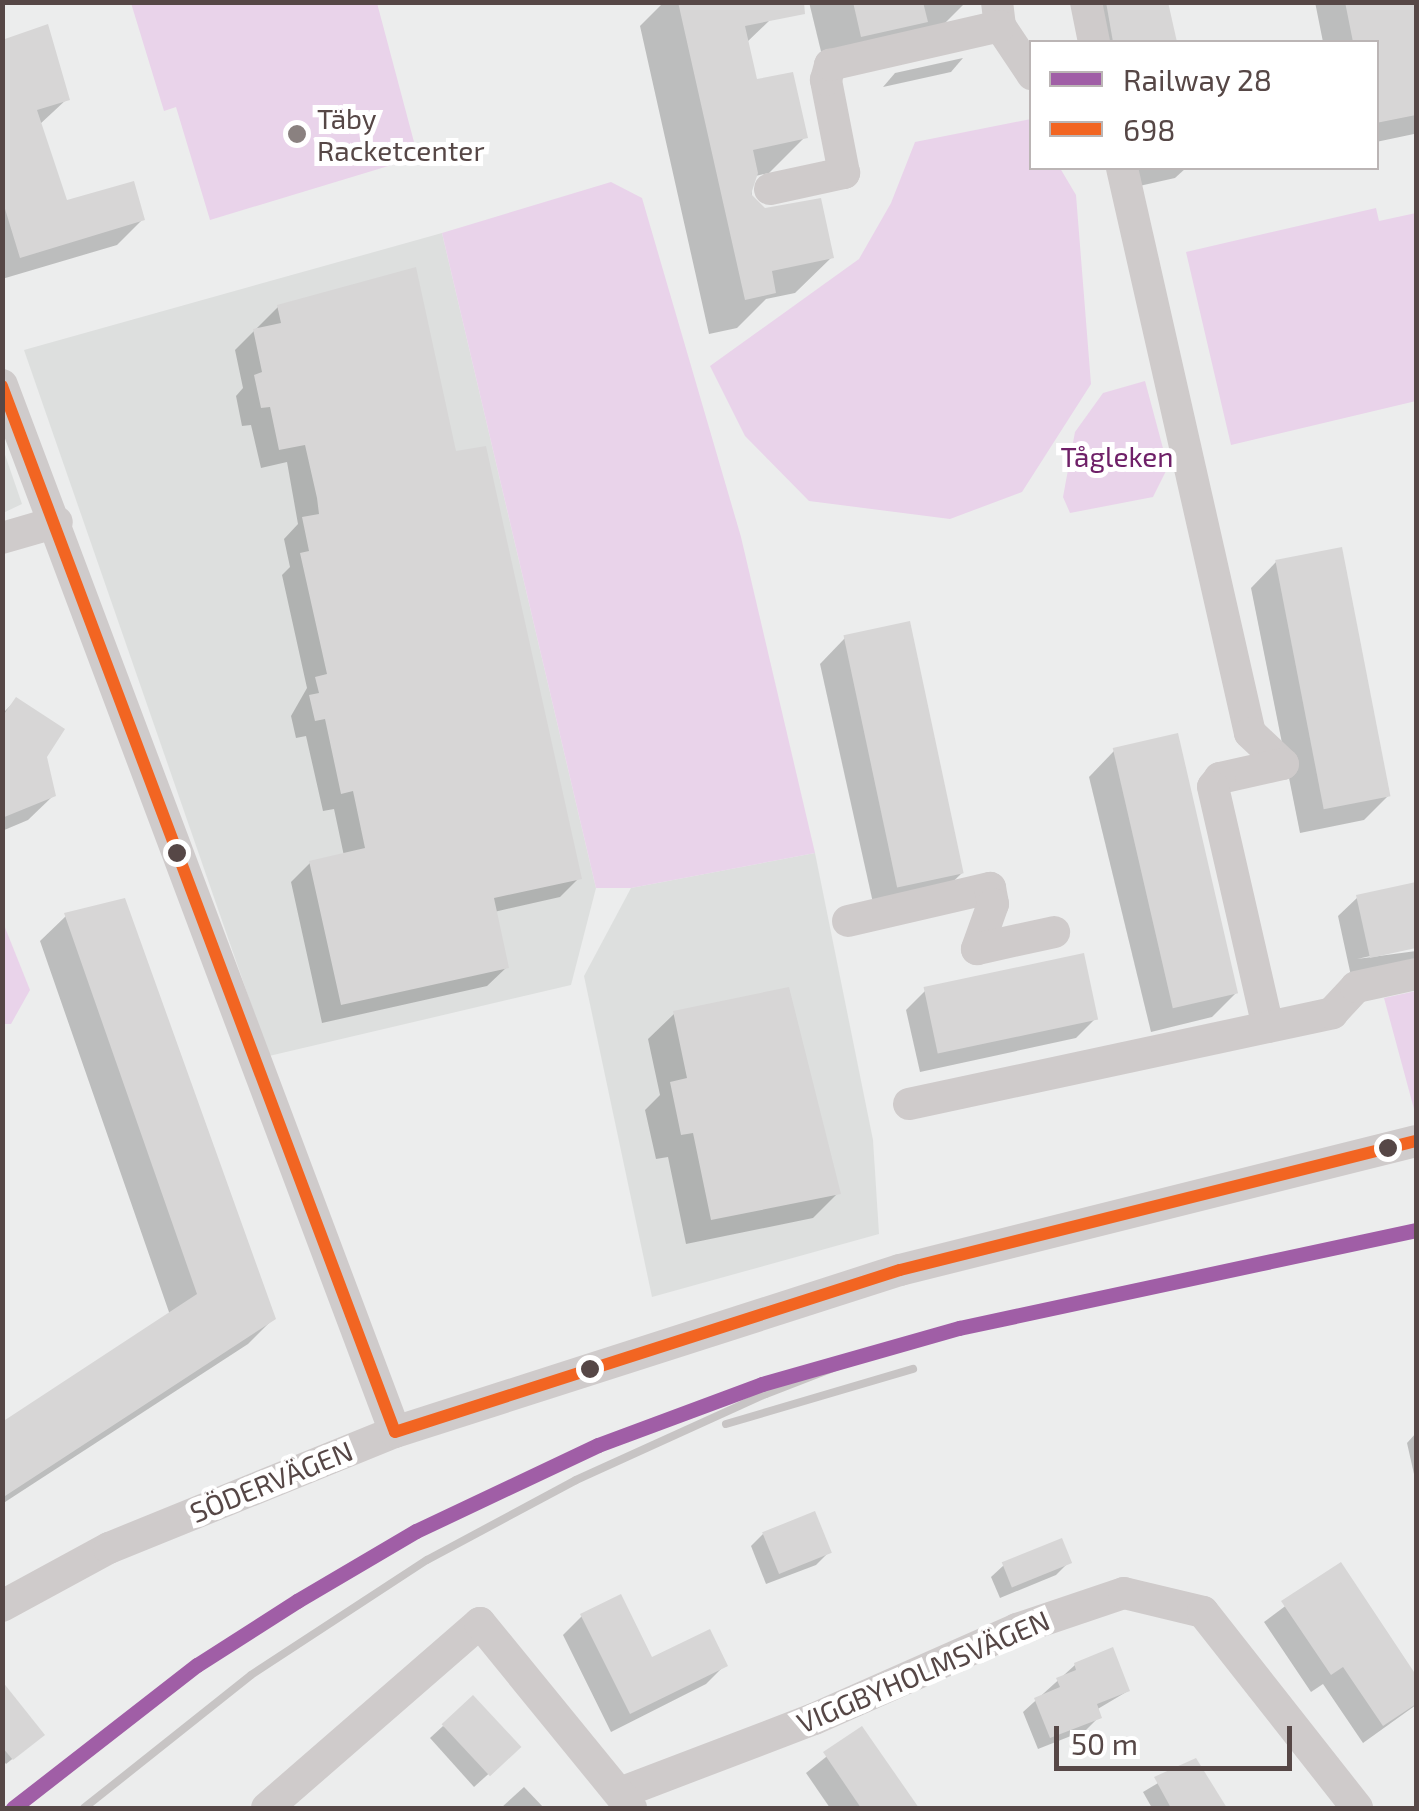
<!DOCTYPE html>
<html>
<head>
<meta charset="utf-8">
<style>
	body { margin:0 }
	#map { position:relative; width:1419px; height:1811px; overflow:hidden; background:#eceded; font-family:"Exo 2",sans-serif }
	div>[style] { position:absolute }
	.education>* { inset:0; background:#dddfde }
	.green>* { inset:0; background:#e9d3ea }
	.shadow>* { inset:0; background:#0003 }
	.building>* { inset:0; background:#d7d6d6; transform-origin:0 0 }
	.minor>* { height:32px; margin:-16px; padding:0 16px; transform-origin:16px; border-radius:16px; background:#cfcbcb }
	.rail>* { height:8px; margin:-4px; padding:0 4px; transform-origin:4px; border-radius:4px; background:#c7c4c4 }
	.bus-1>* { height:12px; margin:-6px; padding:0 6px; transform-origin:6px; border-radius:6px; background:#f26522 }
	.rail-1>* { height:15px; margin:-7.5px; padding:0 7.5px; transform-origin:7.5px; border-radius:7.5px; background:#a05ea6 }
	.dots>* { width:28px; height:28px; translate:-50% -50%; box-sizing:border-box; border:5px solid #fff; border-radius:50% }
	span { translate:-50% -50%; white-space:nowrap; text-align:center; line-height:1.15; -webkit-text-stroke:10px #fff; paint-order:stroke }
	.poi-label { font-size:28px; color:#564746 }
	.left { translate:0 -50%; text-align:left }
	.park-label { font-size:28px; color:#6f2068 }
	.street-label { font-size:28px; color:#564746 }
	.frame { position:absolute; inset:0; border:5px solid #564746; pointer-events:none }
	.legend { position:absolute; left:1029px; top:40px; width:350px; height:130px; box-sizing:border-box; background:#fff; border:2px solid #bbb5b5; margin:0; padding:12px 18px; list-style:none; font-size:30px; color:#564746 }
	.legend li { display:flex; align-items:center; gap:20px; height:50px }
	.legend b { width:50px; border:2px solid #bbb5b5 }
	.scale { position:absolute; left:1054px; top:1726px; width:238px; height:45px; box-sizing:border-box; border:5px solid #564746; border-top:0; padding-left:12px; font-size:30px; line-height:35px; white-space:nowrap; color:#564746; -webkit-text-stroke:8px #fff; paint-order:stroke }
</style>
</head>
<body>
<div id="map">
	<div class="education">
		<i style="clip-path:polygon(442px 233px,596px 888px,571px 985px,269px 1056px,24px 350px)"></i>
		<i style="clip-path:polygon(2px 446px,22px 504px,3px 513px,2px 513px)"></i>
		<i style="clip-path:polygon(815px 853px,873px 1140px,879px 1234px,652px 1297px,584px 976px,631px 888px)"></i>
	</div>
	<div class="green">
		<i style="clip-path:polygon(131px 3px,377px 3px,418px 157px,210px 220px,176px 107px,164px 111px)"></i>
		<i style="clip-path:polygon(1031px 119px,1032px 168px,1060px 168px,1076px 195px,1091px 384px,1022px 492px,950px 519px,809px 501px,745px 436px,710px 366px,859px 259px,891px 203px,915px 142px)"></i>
		<i style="clip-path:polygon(611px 182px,642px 198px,741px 537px,815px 853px,631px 888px,596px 888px,442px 233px)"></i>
		<i style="clip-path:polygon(1376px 208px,1379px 221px,1416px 213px,1416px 401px,1231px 445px,1186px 252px)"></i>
		<i style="clip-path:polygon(1145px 381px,1168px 467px,1153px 497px,1070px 513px,1063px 497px,1075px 432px,1103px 393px)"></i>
		<i style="clip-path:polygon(2px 920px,30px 990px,11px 1024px,3px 1024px)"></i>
		<i style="clip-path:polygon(1416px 991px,1416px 1109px,1414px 1109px,1384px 998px)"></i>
	</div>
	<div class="shadow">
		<i style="clip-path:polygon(664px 2px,766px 2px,770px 20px,746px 43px,755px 82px,805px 137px,769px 173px,751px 177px,752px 203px,832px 257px,795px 293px,766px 299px,737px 328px,709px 334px,640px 26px)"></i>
		<i style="clip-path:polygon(809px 2px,966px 2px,917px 51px,826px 72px)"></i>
		<i style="clip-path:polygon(1071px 2px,1165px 2px,1175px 42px,1081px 42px)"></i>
		<i style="clip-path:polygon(1315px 2px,1416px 2px,1414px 134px,1376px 142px,1376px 42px,1323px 42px)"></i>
		<i style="clip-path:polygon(2px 43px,67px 99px,39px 125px,66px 203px,142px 220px,117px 245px,2px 279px)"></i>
		<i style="clip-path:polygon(963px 58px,951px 72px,883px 87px,895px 73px)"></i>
		<i style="clip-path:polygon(1112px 168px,1186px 168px,1175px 178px,1117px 191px)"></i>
		<i style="clip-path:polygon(278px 307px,455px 454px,579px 878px,560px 897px,494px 912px,507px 967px,487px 986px,322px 1023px,291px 882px,310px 863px,344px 856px,334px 809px,323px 811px,306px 736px,296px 738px,291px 716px,307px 688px,282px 575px,290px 567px,284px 539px,298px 524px,287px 462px,261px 468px,251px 425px,242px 426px,236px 396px,243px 388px,235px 350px)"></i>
		<i style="clip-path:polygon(1276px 562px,1389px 795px,1364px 820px,1300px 833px,1251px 588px)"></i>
		<i style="clip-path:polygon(845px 638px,962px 873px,936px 898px,875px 912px,820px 664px)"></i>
		<i style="clip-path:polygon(16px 700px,44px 757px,54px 795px,28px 820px,2px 831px,2px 714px)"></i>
		<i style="clip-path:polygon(1114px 751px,1237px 992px,1212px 1017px,1151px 1032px,1089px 777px)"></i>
		<i style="clip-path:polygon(1416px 884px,1416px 946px,1357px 959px,1416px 951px,1416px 962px,1351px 976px,1338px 916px,1358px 897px)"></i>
		<i style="clip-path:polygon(66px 916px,273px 1319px,248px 1344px,2px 1504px,2px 1425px,170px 1315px,40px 941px)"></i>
		<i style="clip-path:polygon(926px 990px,1095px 1019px,1076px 1038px,920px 1072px,906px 1010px)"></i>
		<i style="clip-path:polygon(674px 1014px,838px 1193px,813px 1218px,686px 1244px,668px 1157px,656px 1159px,645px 1110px,660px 1095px,648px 1039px)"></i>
		<i style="clip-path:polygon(1416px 1433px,1416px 1483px,1407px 1443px)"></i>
		<i style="clip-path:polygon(763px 1534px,829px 1552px,816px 1565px,766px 1584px,751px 1546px)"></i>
		<i style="clip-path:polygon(1069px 1562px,1056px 1575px,1000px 1598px,991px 1577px,1004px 1565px)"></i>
		<i style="clip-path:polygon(1340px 1565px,1416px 1679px,1416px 1705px,1363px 1743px,1323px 1684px,1311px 1692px,1264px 1622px)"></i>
		<i style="clip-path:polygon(582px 1616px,651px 1661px,725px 1665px,706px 1684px,611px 1732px,563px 1635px)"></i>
		<i style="clip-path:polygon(1075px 1665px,1128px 1691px,1096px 1710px,1099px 1717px,1086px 1730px,1038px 1749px,1023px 1712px)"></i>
		<i style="clip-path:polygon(2px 1686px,36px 1740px,6px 1764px,2px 1759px)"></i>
		<i style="clip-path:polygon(443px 1726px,505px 1759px,474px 1787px,430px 1738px)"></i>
		<i style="clip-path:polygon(861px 1729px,914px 1806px,911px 1808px,830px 1808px,806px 1773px)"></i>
		<i style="clip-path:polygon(1195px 1761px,1224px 1808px,1152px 1808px,1143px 1792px)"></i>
		<i style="clip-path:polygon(524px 1787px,544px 1808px,501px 1808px)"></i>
	</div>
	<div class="building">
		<i style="clip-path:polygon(678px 2px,804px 2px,805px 14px,745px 26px,757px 79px,793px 72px,808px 138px,753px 150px,758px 173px,751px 194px,765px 208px,821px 198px,834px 258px,772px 271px,776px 293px,745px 300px)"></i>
		<i style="clip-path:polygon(853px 2px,923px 2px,928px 22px,861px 37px)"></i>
		<i style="clip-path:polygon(1106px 2px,1168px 2px,1177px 42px,1113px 42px)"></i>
		<i style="clip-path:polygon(1345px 2px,1416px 2px,1416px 115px,1376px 123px,1376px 42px,1353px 42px)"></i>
		<i style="clip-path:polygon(48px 24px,70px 100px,37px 110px,67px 200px,134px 181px,145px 220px,20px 258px,2px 199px,2px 40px)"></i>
		<i style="clip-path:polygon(416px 267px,456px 451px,486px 446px,582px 879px,494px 898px,509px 968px,341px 1005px,309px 861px,365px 848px,353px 791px,341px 794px,325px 719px,315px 721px,309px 695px,319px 693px,315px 677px,327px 674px,300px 553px,309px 551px,302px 517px,319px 514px,317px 498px,305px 445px,279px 450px,270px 407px,261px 408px,254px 375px,262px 372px,253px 329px,281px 323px,277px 305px)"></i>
		<i style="left:1342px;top:547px;width:254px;height:68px;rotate:79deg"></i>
		<i style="left:910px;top:621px;width:258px;height:68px;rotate:78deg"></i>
		<i style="clip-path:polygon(16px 697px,65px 729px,47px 757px,56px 796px,2px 818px,2px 717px)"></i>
		<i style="left:1178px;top:733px;width:267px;height:67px;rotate:77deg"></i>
		<i style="clip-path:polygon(1416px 882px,1416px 948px,1370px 958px,1356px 895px)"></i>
		<i style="clip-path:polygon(125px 898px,276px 1319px,2px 1498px,2px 1422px,197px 1294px,64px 913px)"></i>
		<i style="left:1084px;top:953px;width:68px;height:164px;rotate:78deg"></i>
		<i style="clip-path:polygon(789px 987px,841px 1194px,711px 1220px,693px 1133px,681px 1135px,670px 1082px,687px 1078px,673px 1011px)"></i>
		<i style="left:815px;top:1511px;width:45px;height:57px;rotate:68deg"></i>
		<i style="left:1062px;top:1538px;width:27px;height:65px;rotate:68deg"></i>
		<i style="clip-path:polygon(1341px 1562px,1416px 1675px,1416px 1704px,1383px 1726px,1343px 1667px,1331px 1675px,1281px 1601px)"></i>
		<i style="clip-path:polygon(621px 1594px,652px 1657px,710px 1629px,728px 1666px,630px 1714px,580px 1614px)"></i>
		<i style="clip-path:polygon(1113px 1647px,1130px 1691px,1097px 1704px,1102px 1718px,1050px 1738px,1034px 1698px,1060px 1687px,1056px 1678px,1076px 1670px,1074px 1663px)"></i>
		<i style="clip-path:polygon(2px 1681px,45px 1735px,13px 1760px,2px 1747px)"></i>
		<i style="left:473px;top:1695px;width:71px;height:43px;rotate:47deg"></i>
		<i style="clip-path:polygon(862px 1726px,919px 1808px,861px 1808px,823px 1752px)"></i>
		<i style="clip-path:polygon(1196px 1758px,1227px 1808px,1171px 1808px,1154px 1777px)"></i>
	</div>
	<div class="minor">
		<i style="left:997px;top:2px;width:24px;rotate:83deg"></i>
		<i style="left:1000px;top:26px;width:58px;rotate:56.3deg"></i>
		<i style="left:1086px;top:2px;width:41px;rotate:78.7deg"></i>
		<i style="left:1122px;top:168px;width:579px;rotate:77.24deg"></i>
		<i style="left:1250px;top:733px;width:45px;rotate:43.2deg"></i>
		<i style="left:1283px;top:764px;width:65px;rotate:167.5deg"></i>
		<i style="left:1220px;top:778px;width:11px;rotate:128deg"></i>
		<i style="left:1213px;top:787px;width:246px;rotate:77.1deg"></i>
		<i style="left:770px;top:189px;width:76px;rotate:-12.2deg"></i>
		<i style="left:844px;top:173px;width:95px;rotate:-101deg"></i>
		<i style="left:826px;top:80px;width:16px;rotate:-75deg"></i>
		<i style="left:830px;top:65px;width:174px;rotate:-12.9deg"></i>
		<i style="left:2px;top:385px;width:1118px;rotate:69.43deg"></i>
		<i style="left:2px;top:538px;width:57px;rotate:-16.2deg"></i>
		<i style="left:848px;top:921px;width:146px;rotate:-13.1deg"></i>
		<i style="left:990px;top:888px;width:16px;rotate:79deg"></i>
		<i style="left:993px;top:904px;width:48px;rotate:109.6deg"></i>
		<i style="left:977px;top:949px;width:79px;rotate:-12.4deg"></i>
		<i style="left:909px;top:1104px;width:433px;rotate:-12.1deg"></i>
		<i style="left:1332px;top:1013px;width:35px;rotate:-47deg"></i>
		<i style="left:1356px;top:987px;width:61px;rotate:-12.2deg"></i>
		<i style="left:2px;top:1606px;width:122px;rotate:-28.5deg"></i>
		<i style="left:109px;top:1548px;width:309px;rotate:-22.1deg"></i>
		<i style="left:395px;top:1432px;width:530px;rotate:-17.79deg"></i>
		<i style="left:900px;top:1270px;width:532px;rotate:-14.04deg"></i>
		<i style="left:620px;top:1793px;width:208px;rotate:-20.9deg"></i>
		<i style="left:814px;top:1719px;width:222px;rotate:-23.9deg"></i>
		<i style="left:1017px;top:1629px;width:113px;rotate:-18.6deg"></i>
		<i style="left:1124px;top:1593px;width:81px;rotate:13.5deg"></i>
		<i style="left:1203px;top:1612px;width:249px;rotate:51.8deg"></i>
		<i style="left:267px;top:1808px;width:282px;rotate:-41deg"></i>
		<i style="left:480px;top:1623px;width:239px;rotate:50.8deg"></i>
	</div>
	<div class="rail">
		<i style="left:726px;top:1424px;width:195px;rotate:-16.4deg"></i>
		<i style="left:84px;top:1808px;width:213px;rotate:-38.5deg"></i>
		<i style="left:251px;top:1675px;width:210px;rotate:-33.2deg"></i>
		<i style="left:427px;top:1560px;width:169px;rotate:-28.2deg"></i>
		<i style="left:576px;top:1480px;width:209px;rotate:-24.4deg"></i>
		<i style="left:766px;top:1394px;width:130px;rotate:-21.2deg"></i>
	</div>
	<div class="bus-1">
		<i style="left:2px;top:386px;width:1117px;rotate:69.41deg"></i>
		<i style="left:395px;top:1432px;width:530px;rotate:-17.79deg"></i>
		<i style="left:900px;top:1270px;width:532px;rotate:-14.04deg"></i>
	</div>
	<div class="rail-1">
		<i style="left:13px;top:1808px;width:233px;rotate:-37.9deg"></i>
		<i style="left:197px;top:1665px;width:119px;rotate:-32.6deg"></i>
		<i style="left:297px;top:1601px;width:138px;rotate:-30.5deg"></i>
		<i style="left:416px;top:1531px;width:201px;rotate:-25.3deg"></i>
		<i style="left:598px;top:1445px;width:175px;rotate:-20.4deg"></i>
		<i style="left:762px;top:1384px;width:205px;rotate:-15.9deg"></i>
		<i style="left:959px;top:1328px;width:467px;rotate:-12.1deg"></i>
	</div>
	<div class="dots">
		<i style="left:297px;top:134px;background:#8a8180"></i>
		<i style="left:177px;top:853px;background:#564746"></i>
		<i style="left:1388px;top:1148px;background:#564746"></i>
		<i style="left:590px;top:1369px;background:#564746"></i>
	</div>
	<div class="poi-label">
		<span class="left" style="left:317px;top:134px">Täby<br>Racketcenter</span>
	</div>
	<div class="park-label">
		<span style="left:1117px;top:456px">Tågleken</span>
	</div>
	<div class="street-label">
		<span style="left:271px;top:1481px;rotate:-22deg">SÖDERVÄGEN</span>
		<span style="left:923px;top:1671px;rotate:-23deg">VIGGBYHOLMSVÄGEN</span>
	</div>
	<div class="frame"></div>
	<ul class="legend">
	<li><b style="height:12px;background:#a05ea6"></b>Railway 28</li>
	<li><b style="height:12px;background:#f26522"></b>698</li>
	</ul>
	<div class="scale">50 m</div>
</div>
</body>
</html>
